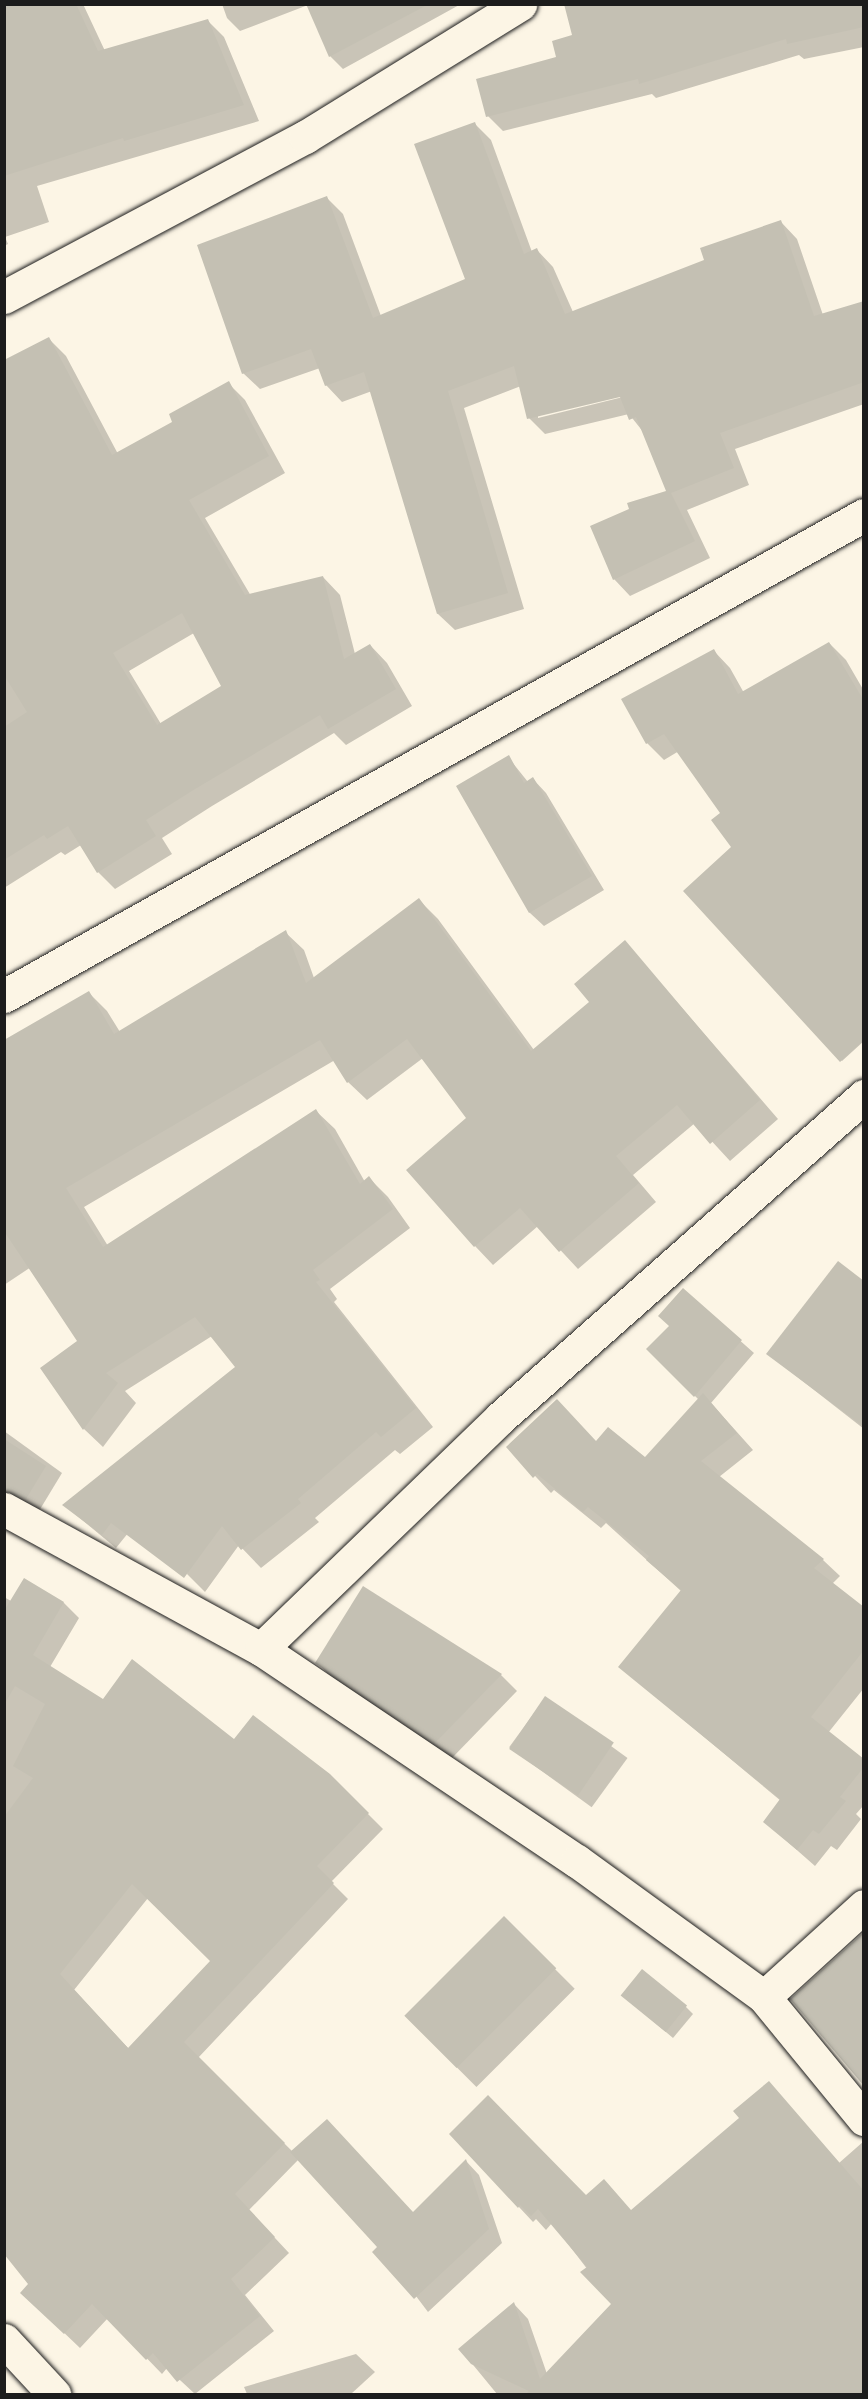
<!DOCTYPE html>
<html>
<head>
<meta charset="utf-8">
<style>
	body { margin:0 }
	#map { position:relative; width:868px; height:2399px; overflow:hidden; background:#fcf5e5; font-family:"Gochi Hand",sans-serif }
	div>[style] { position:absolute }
	.shadow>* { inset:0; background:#0003; transform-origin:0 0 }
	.building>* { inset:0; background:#c4c0b3; transform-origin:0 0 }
	.roads { filter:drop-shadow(0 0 2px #1c1c1c) drop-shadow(0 0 2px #1c1c1c) }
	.minor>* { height:33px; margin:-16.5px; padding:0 16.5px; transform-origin:16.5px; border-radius:16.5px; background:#fcf5e5 }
	.tertiary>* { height:33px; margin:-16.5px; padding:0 16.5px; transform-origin:16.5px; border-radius:16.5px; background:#fcf5e5 }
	span { translate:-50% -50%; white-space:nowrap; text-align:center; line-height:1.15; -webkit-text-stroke:4.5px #fcf5e5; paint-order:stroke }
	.frame { position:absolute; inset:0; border:6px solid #1c1c1c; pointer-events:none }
</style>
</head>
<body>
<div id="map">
	<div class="shadow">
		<i style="clip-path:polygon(4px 4px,83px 4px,105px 51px,208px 21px,224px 37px,259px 121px,37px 186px,49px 222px,5px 237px,8px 244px,4px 246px)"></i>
		<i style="clip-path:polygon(222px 4px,461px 4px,343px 69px,330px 56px,308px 5px,240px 31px,227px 18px)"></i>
		<i style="clip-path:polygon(864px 4px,864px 47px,804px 59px,799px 55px,656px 98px,652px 94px,503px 131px,488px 116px,558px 58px,574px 37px)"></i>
		<i style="clip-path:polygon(evenodd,475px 124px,491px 140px,532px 252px,537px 250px,553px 267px,573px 312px,706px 261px,781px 222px,797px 239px,823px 315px,864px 302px,864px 404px,735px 449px,749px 485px,687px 510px,710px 558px,630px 596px,614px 579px,668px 492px,644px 433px,629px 414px,545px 434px,529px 418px,521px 386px,464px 408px,524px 609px,455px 630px,438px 614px,372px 391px,342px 402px,326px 385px,320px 368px,260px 389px,243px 373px,327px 198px,343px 214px,381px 316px,467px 280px,475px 124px,627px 393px,627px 396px,538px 418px,538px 415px,627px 393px)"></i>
		<i style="clip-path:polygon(evenodd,49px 339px,66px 356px,118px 454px,174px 423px,228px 383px,245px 400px,285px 473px,205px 518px,251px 596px,323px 577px,340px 595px,355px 654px,370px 645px,387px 663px,412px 706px,346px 745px,334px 733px,212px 806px,162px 838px,172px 854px,115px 889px,98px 872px,81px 845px,65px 855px,61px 852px,4px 888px,4px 362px,49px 339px,194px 633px,223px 687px,161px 724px,129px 671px,194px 633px)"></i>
		<i style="clip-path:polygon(829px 643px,846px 660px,864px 691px,864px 1041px,842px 1061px,826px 1045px,733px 847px,722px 813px,679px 751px,664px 760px,647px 743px,714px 651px,730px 668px,744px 693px)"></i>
		<i style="clip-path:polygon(508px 757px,528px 782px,533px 779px,546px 793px,604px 890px,544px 926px,530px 913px,458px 786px)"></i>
		<i style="clip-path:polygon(419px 900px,438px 919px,534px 1050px,591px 1002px,625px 942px,778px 1119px,730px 1161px,695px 1123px,633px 1175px,656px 1202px,578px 1269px,538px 1226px,493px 1265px,475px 1246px,468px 1118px,423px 1058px,367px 1100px,348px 1082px,335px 1060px,84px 1207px,108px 1246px,316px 1111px,335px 1129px,365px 1182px,369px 1178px,388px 1197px,410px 1228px,330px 1289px,337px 1299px,334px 1302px,433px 1427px,400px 1454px,395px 1450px,315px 1518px,319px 1522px,261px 1568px,239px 1545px,205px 1592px,187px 1574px,238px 1367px,212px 1336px,125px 1391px,136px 1403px,103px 1447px,84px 1429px,42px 1369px,79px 1342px,31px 1267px,4px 1285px,4px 1045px,89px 993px,107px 1011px,120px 1032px,285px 932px,304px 950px,314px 978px)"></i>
		<i style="clip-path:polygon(864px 1283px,864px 1429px,768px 1354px)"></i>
		<i style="clip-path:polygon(683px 1290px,754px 1353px,711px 1403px,753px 1450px,719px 1477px,823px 1560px,840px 1576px,832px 1584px,864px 1609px,864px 1688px,828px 1733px,864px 1761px,864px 1805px,856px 1814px,861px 1819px,837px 1850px,831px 1846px,815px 1866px,765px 1822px,781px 1801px,620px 1667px,681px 1591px,606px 1523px,601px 1528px,554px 1490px,551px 1493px,508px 1447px,597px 1443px,645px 1459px,699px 1400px,648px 1349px,670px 1327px)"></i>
		<i style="clip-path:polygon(4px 1431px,62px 1473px,39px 1511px,4px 1503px)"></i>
		<i style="clip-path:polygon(64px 1505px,137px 1522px,116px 1548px)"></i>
		<i style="clip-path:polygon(evenodd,25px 1580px,64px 1603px,79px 1618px,50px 1667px,104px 1701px,329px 1775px,383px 1829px,331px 1882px,348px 1899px,198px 2058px,293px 2152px,414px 2214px,466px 2161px,479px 2175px,502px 2243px,428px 2312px,379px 2247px,299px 2159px,249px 2210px,289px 2253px,245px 2295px,274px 2331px,195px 2394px,167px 2368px,162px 2374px,108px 2318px,80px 2348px,37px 2307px,30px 2284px,4px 2043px,4px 1597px,11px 1601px,25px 1580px,148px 1898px,212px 1961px,129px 2049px,74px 1990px,148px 1898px)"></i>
		<i style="clip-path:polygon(364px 1588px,501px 1675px,517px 1691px,452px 1758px,332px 1678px,317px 1662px)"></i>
		<i style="left:545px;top:1698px;width:102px;height:61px;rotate:36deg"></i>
		<i style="left:504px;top:1918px;width:100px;height:139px;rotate:45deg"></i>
		<i style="clip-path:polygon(623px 1996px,686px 2007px,693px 2014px,673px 2038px)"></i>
		<i style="clip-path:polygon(769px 2083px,839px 2163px,864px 2141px,864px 2394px,497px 2394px,460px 2349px,514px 2304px,528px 2319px,547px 2374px,614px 2304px,552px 2223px,546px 2230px,536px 2219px,533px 2222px,451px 2134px,586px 2197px,632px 2211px,741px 2118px)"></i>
		<i style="clip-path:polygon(356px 2354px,375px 2372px,351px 2394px,247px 2394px,244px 2387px)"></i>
	</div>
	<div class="building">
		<i style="clip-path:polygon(4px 4px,76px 4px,98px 51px,208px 19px,244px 105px,124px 141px,123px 138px,4px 176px)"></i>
		<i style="clip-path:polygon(306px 4px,429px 4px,329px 57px)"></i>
		<i style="clip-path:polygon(564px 4px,864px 4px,864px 27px,787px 44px,786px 39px,639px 84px,638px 79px,486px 117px,476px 79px,556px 57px,552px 41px,572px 35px)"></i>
		<i style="clip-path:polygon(475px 122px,524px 254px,537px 248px,565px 314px,704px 260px,700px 248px,781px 220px,814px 316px,864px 301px,864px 382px,720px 433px,734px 468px,671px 493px,695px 541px,613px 580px,590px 526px,629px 509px,627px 503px,666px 491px,636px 417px,629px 420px,620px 397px,527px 419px,514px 366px,448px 391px,508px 593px,437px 614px,364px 372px,325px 386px,311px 349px,242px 374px,197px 245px,327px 196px,373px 318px,465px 279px,414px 144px)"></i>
		<i style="clip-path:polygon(evenodd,49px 337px,112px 455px,172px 422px,169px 414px,229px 381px,269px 456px,189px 500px,245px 595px,323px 576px,344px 659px,370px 644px,396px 689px,328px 729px,320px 715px,195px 789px,146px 820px,156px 836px,97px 873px,68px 826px,47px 839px,44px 835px,4px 860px,4px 727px,27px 712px,4px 675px,4px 360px,49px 337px,182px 613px,221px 686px,157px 725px,113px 653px,182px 613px)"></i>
		<i style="clip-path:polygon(829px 642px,864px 701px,864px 1040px,840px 1062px,683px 891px,731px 847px,711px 820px,720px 813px,664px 734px,646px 744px,621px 699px,714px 649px,738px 694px)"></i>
		<i style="clip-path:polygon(509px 755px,524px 783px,533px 777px,592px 876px,529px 913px,456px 786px)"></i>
		<i style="clip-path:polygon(419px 898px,531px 1051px,589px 1002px,574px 984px,625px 940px,760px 1100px,710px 1144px,677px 1105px,616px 1156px,639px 1183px,559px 1252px,520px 1208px,474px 1247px,406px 1170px,466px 1118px,407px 1039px,347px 1083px,320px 1040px,66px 1188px,103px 1247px,316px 1109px,360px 1184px,369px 1176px,393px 1209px,313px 1270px,320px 1280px,316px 1282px,416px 1408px,381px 1437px,376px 1432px,298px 1499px,301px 1503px,241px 1550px,222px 1526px,184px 1578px,111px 1523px,102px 1535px,62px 1505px,235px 1367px,195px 1317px,106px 1373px,118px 1383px,83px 1430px,40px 1368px,77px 1341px,4px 1231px,4px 1040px,89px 991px,114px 1034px,286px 930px,306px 983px)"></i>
		<i style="clip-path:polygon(838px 1261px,864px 1281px,864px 1427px,766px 1354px)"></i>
		<i style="clip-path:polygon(683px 1288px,742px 1340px,694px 1397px,646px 1349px,669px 1326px,658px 1316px)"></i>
		<i style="clip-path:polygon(703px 1393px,737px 1433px,701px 1461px,824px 1559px,814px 1568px,864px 1607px,864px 1650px,811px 1717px,864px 1759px,864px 1767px,840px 1797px,846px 1801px,819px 1834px,813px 1830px,797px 1850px,763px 1822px,780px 1799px,618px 1667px,681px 1590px,646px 1560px,649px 1556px,588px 1507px,583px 1512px,537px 1474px,533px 1478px,506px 1447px,557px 1399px,596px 1441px,608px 1427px,645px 1457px)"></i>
		<i style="clip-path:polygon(4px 1439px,46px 1466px,26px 1499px,4px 1490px)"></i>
		<i style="clip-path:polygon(evenodd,24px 1578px,64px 1602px,33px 1655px,103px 1699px,132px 1659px,234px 1739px,253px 1715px,330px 1774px,369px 1813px,317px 1866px,334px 1883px,184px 2042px,285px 2143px,235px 2194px,275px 2237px,231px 2279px,260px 2316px,177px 2382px,153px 2353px,146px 2360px,92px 2304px,64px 2334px,20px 2293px,28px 2284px,4px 2254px,4px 1817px,33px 1778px,13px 1766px,45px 1704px,15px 1686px,4px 1705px,4px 1611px,24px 1578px,132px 1884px,210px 1961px,128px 2048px,60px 1974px,132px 1884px)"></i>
		<i style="clip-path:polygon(363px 1586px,502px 1674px,435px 1743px,315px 1663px)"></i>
		<i style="left:545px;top:1696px;width:83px;height:64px;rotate:34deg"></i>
		<i style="left:504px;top:1916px;width:74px;height:141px;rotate:45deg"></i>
		<i style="clip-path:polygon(864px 1932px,864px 2086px,790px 1999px)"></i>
		<i style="left:642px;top:1969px;width:58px;height:34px;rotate:39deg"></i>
		<i style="clip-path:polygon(769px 2081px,864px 2191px,864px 2394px,526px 2394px,529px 2391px,471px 2364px,458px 2349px,514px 2302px,540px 2379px,611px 2304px,580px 2272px,587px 2267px,538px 2209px,531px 2216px,520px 2205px,518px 2208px,449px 2134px,488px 2095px,586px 2195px,604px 2179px,631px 2210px,739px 2118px,733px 2111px)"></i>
		<i style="clip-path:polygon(327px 2119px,413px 2212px,466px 2159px,489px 2229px,414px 2299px,372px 2252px,377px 2247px,290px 2152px)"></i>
	</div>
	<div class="roads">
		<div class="minor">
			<i style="left:4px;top:297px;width:341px;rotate:-28deg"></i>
			<i style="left:305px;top:137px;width:253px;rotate:-31.7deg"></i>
			<i style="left:4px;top:1509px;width:293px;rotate:28.6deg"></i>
			<i style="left:261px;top:1649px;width:381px;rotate:33.9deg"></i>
			<i style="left:577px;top:1861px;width:231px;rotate:36deg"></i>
			<i style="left:764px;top:1997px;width:158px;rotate:50.7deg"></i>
			<i style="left:261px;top:1649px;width:332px;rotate:-44deg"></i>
			<i style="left:500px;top:1418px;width:486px;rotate:-41.5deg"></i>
			<i style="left:764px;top:1997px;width:135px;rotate:-42.3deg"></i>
			<i style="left:4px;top:2340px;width:74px;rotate:47.2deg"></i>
		</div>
		<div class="tertiary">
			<i style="left:4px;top:996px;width:985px;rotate:-29.22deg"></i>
		</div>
	</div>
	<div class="frame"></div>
</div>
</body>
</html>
